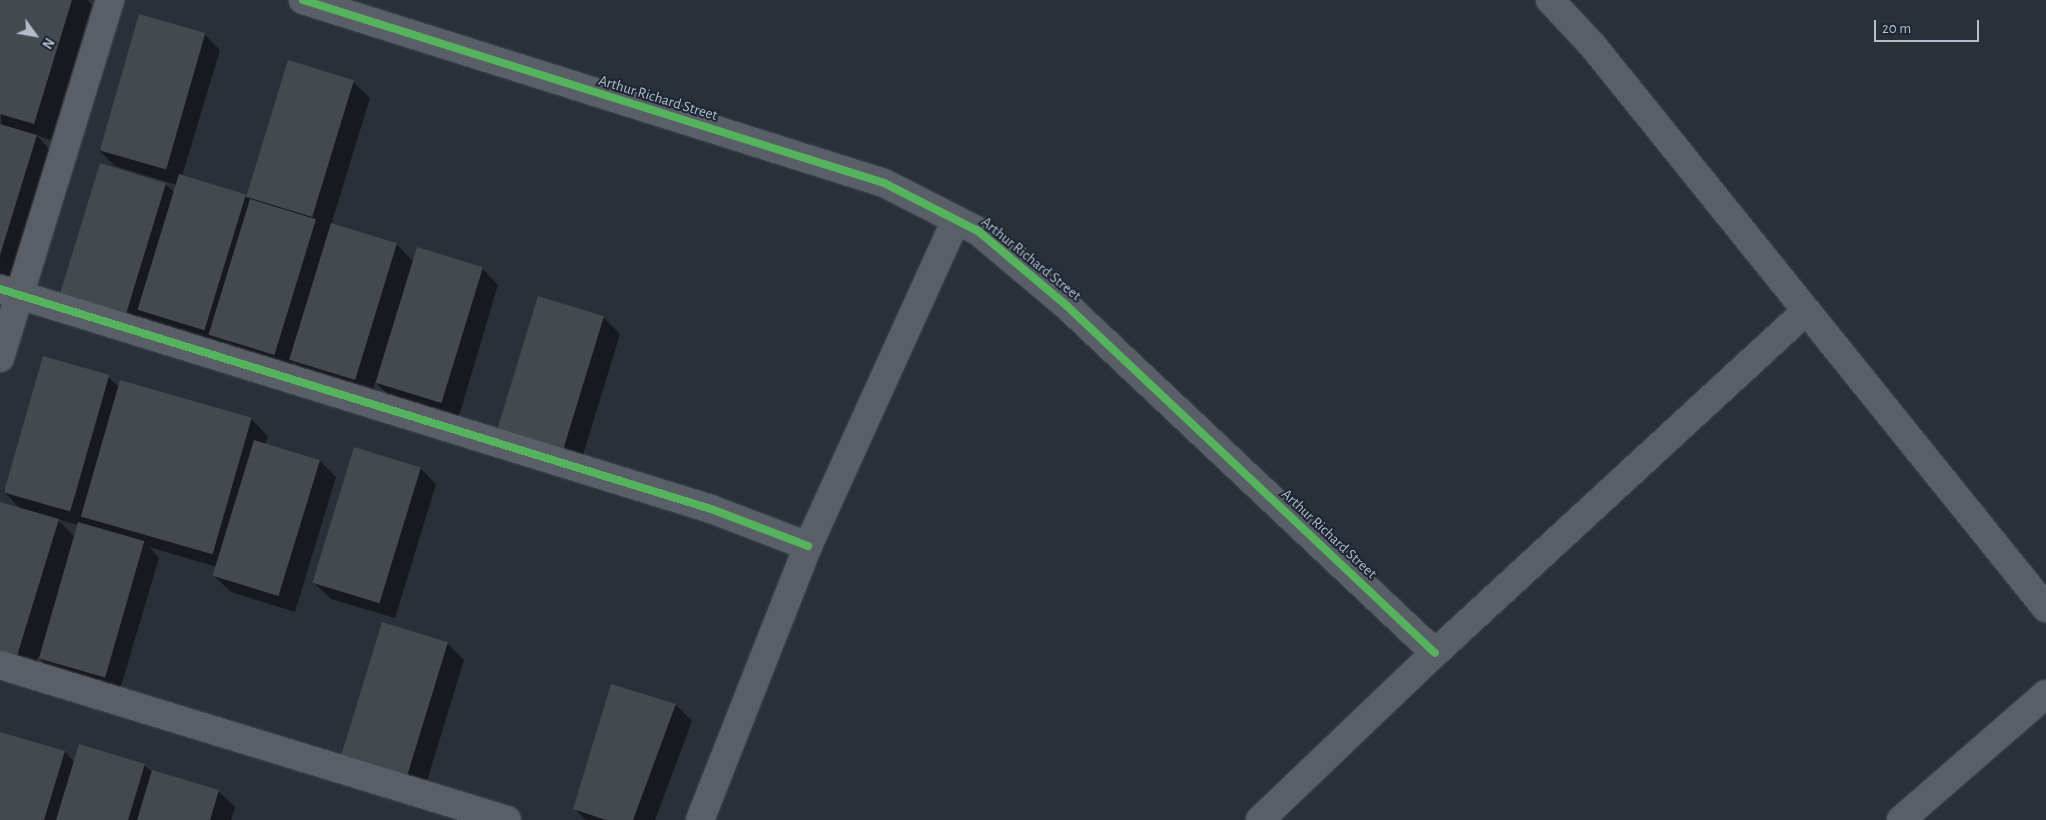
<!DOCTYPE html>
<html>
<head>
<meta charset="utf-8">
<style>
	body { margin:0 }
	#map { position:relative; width:2046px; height:820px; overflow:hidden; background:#2a3038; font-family:"Alegreya Sans",sans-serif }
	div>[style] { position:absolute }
	.shadow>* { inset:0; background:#0007 }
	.building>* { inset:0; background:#444950; transform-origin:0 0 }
	.roads { filter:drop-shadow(0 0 1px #484c53) drop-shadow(0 0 1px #484c53) }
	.minor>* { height:28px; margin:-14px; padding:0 14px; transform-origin:14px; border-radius:14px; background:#5a5e66 }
	.cycleway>* { height:8px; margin:-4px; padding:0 4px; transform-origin:4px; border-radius:4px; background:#56b35d }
	span { translate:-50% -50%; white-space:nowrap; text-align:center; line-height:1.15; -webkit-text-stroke:4px #1d2633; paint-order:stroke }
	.street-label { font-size:15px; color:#b4bcc9 }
	.north { position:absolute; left:10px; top:10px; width:50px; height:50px; -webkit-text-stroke:4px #1d2633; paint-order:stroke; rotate:122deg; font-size:14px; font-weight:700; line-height:20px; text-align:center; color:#b4bcc9 }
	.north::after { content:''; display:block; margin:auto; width:18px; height:22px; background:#b4bcc9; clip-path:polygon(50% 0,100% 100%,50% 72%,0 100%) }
	.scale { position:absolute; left:1874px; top:20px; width:105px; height:22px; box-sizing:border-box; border:2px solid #b4bcc9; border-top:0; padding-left:6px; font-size:15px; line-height:18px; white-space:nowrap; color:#b4bcc9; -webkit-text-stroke:4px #1d2633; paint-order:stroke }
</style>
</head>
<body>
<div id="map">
	<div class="shadow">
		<i style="clip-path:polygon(2px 0,87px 0,92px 5px,51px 140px,36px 135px,52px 152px,12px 286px,0 283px)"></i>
		<i style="clip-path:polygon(204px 34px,220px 50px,182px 176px,248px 198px,289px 62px,353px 82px,370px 98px,331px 225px,396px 244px,414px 262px,482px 268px,498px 285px,458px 419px,393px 399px,375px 382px,372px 395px,307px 376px,293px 362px,290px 371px,155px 326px,146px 317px,141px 334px,76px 315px,165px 184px,175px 193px,177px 185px,115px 166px,99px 150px)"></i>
		<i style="clip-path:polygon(603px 317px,620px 334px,579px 468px,515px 448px)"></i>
		<i style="clip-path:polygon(evenodd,108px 377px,119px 387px,251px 419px,268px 436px,265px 444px,320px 461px,336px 477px,295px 612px,231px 592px,214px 576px,217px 567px,149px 547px,159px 558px,119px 693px,54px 674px,38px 657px,33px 671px,0 661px,0 503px,21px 509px,3px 491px,108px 377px,57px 519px,78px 525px,75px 537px,57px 519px)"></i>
		<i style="clip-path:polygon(420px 468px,436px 484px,395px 618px,331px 599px,314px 583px)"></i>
		<i style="clip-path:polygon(448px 644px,464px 660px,423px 794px,342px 758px)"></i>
		<i style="clip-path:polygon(612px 686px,676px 705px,692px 721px,655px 820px,586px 820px,574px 808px)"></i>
		<i style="clip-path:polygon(0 733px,65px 752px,75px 763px,144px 765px,153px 773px,218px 791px,235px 807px,231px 820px,0 820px)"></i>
	</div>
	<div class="building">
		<i style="clip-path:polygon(0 0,72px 0,34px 124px,0 114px)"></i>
		<i style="left:139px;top:14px;width:69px;height:142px;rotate:16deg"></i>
		<i style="left:288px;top:60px;width:69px;height:143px;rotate:17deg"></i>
		<i style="clip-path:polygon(0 124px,37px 135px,0 255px)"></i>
		<i style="left:100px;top:163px;width:69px;height:143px;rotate:17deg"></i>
		<i style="left:179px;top:174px;width:70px;height:142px;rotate:17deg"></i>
		<i style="left:250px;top:199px;width:69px;height:142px;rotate:17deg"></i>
		<i style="left:331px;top:223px;width:69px;height:143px;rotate:17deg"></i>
		<i style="left:417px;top:247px;width:69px;height:142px;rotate:17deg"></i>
		<i style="left:538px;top:296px;width:69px;height:143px;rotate:17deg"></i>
		<i style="left:43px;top:356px;width:69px;height:142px;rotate:16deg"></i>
		<i style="left:120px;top:380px;width:137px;height:142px;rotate:16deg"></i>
		<i style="left:254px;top:440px;width:69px;height:142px;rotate:17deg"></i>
		<i style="left:354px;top:447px;width:70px;height:142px;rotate:17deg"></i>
		<i style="clip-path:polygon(0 502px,59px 519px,17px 656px,0 651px)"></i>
		<i style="left:78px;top:522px;width:69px;height:142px;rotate:16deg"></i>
		<i style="left:382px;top:622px;width:69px;height:143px;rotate:17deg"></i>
		<i style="clip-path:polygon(611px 684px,676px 704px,633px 820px,606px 820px,573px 809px)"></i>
		<i style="clip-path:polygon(0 732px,65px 751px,44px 820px,0 820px)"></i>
		<i style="clip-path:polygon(79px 744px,145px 764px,128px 820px,56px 820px)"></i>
		<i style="clip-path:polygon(152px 770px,219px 790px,210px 820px,137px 820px)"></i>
	</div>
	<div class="roads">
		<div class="minor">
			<i style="left:303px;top:0;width:609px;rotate:17.48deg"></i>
			<i style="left:884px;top:183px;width:106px;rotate:27.1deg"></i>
			<i style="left:978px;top:231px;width:115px;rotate:40.1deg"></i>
			<i style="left:1066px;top:305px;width:507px;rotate:43.32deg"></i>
			<i style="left:1550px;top:0;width:63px;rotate:46.9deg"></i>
			<i style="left:1593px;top:46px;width:722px;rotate:51.13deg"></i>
			<i style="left:0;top:289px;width:744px;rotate:17.19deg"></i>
			<i style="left:711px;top:509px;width:104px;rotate:20.9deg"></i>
			<i style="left:0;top:358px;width:375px;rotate:-72.9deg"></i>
			<i style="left:0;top:665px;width:530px;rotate:17deg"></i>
			<i style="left:700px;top:820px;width:295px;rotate:-68.5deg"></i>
			<i style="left:808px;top:546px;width:358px;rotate:-65.6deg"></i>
			<i style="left:1260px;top:820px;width:242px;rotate:-43.7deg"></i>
			<i style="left:1435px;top:653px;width:505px;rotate:-42.67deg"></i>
			<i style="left:1901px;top:820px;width:192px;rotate:-41deg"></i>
		</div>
	</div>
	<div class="cycleway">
		<i style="left:303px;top:0;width:609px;rotate:17.48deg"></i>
		<i style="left:884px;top:183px;width:106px;rotate:27.1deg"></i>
		<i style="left:978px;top:231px;width:115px;rotate:40.1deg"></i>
		<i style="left:1066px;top:305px;width:507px;rotate:43.32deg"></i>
		<i style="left:0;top:289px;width:744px;rotate:17.19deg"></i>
		<i style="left:711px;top:509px;width:104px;rotate:20.9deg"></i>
	</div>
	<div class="street-label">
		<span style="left:658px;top:98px;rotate:17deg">Arthur Richard Street</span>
		<span style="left:1031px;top:259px;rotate:39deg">Arthur Richard Street</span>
		<span style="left:1329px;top:534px;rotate:43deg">Arthur Richard Street</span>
	</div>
	<div class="north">N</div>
	<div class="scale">20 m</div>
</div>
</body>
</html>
